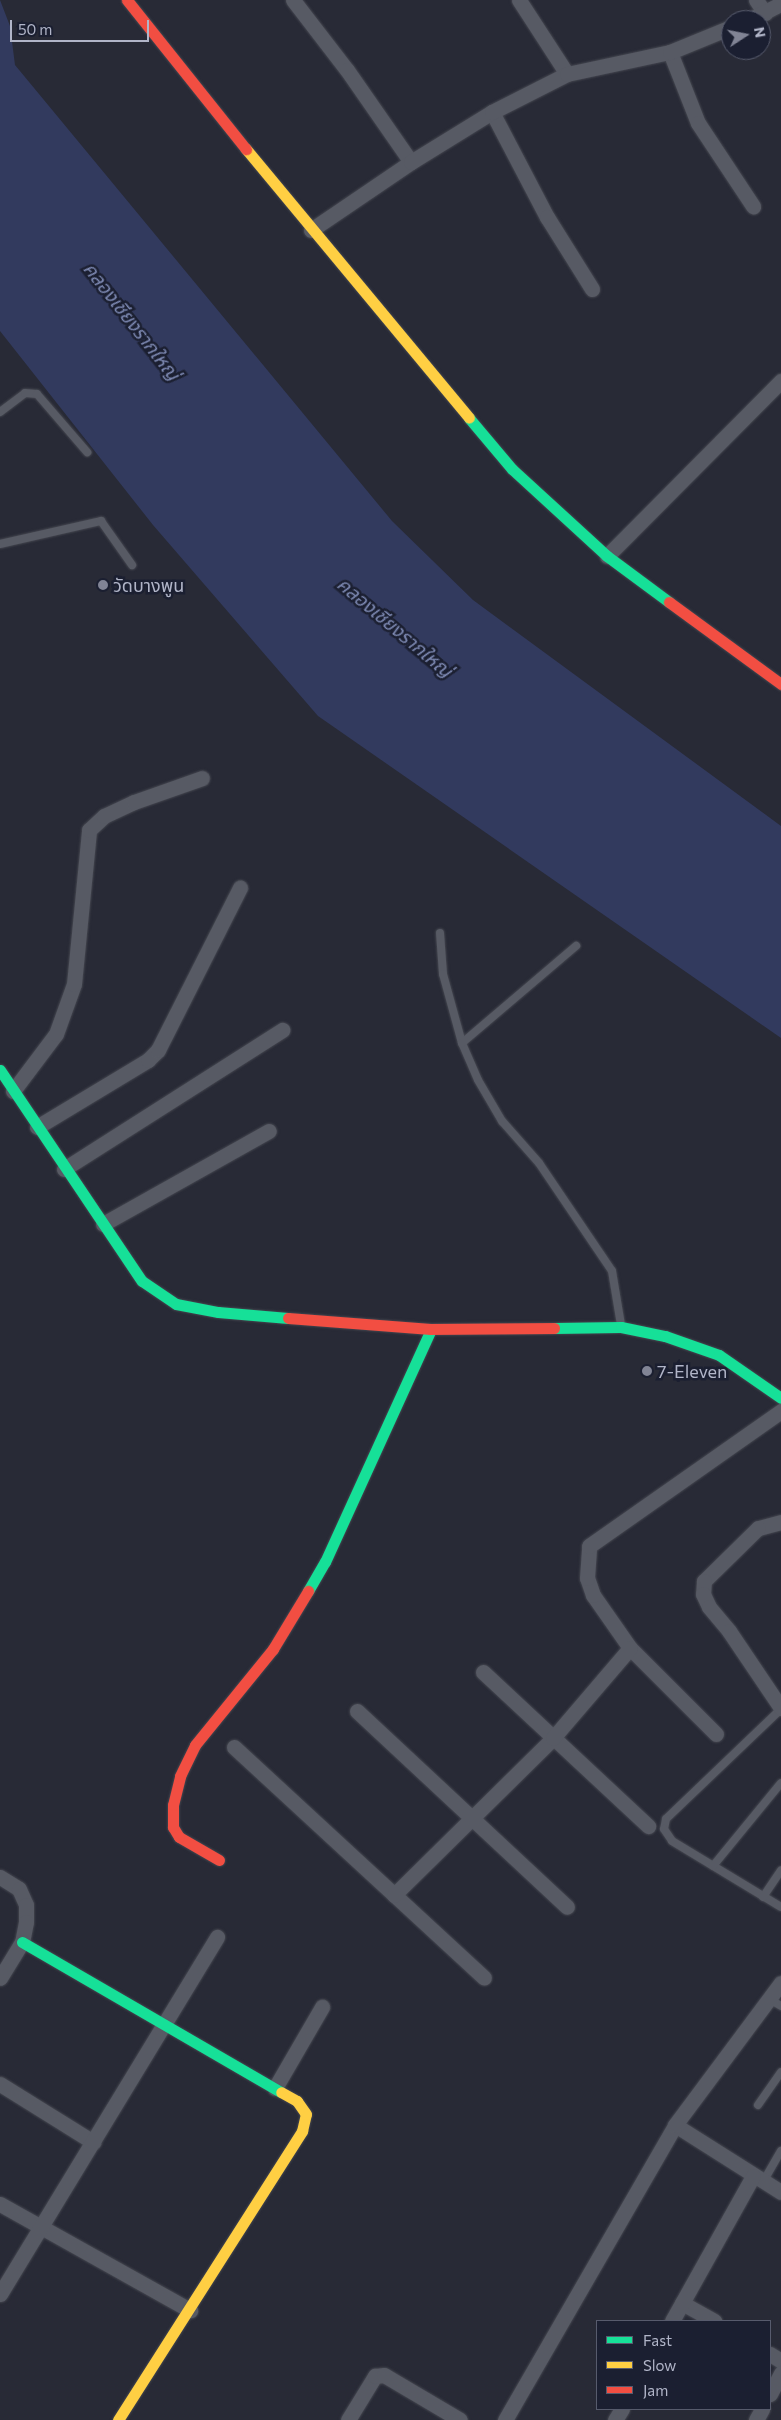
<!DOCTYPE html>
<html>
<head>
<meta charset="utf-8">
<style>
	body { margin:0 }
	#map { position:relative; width:781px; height:2420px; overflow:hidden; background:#282a36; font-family:Commissioner,"Noto Sans Thai",sans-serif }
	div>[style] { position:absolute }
	.water>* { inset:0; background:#323a5e }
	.roads { filter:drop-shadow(0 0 1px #44464f) drop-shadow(0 0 1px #44464f) }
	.lane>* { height:8px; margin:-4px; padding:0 4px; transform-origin:4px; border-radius:4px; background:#575a64 }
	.street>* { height:15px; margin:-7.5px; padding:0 7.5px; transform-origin:7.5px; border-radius:7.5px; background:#575a64 }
	.fast>* { height:11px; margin:-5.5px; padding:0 5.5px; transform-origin:5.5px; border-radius:5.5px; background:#16e098 }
	.slow>* { height:11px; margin:-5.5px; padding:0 5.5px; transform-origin:5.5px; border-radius:5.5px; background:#ffcf43 }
	.jam>* { height:11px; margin:-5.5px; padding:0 5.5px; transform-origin:5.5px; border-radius:5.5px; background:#f24e42 }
	.dots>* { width:14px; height:14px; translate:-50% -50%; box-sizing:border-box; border:2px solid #1b1f31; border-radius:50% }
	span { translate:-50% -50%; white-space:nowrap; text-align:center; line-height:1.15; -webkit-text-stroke:5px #1b1f31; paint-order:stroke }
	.poi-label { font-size:18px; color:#b1b5c8 }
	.left { translate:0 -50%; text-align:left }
	.water-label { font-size:19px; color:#7f8bb5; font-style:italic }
	.legend { position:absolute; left:596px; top:2320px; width:175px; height:90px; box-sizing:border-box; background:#1b1f31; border:1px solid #575b6d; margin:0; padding:6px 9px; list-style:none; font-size:15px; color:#b1b5c8 }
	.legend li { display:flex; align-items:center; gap:10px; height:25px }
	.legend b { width:25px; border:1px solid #575b6d }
	.north { position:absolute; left:721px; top:10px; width:50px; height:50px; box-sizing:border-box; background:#1b1f31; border:1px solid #575b6d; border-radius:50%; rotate:79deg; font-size:14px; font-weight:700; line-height:20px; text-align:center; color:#b1b5c8 }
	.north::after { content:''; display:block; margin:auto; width:18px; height:22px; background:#818495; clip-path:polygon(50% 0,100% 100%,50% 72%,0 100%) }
	.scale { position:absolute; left:10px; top:20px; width:139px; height:22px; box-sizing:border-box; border:2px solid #b1b5c8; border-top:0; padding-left:6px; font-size:15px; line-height:18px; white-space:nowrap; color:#b1b5c8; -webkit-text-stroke:4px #1b1f31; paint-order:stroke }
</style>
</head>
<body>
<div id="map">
	<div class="water">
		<i style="clip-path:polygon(0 0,10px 26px,15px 65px,392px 521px,473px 600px,781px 826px,781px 1038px,318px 716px,153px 525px,0 331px)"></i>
	</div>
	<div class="roads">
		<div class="lane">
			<i style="left:0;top:412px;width:31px;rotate:-37deg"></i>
			<i style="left:25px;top:393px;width:12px;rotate:5deg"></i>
			<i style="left:37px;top:394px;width:77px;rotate:49.2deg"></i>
			<i style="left:0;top:544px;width:104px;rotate:-12.8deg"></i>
			<i style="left:101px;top:521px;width:54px;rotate:54.8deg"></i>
			<i style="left:440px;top:933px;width:41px;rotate:85.8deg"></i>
			<i style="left:443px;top:974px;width:72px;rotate:74.6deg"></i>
			<i style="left:462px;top:1043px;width:40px;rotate:66.6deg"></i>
			<i style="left:478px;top:1080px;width:48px;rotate:59.7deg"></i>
			<i style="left:502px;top:1121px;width:56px;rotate:48.6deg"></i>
			<i style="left:539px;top:1163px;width:130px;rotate:55.9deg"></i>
			<i style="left:612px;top:1271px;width:55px;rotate:80.5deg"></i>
			<i style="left:462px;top:1043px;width:150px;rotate:-40.4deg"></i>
			<i style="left:781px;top:1709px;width:159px;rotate:136.3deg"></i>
			<i style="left:666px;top:1819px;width:10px;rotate:101deg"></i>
			<i style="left:664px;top:1829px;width:14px;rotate:56deg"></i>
			<i style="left:672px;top:1841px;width:127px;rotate:31.2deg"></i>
			<i style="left:713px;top:1866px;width:107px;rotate:-50.7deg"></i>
			<i style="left:763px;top:1897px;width:32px;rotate:-56deg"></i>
			<i style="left:771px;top:2000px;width:12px;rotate:31deg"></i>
			<i style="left:758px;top:2105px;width:40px;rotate:-55.1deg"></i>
			<i style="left:763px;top:2182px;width:36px;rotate:-60deg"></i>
		</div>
		<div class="street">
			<i style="left:293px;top:0;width:88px;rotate:52.4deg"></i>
			<i style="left:347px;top:70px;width:112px;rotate:55.2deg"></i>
			<i style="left:519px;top:0;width:88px;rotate:57deg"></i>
			<i style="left:756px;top:0;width:16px;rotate:55deg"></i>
			<i style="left:749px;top:20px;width:36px;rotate:-27deg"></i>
			<i style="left:670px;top:52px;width:76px;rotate:68.5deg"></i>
			<i style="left:698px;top:123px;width:100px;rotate:56.5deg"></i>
			<i style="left:492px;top:112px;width:119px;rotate:62.4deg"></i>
			<i style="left:547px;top:217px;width:85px;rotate:58deg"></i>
			<i style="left:311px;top:230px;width:121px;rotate:-34.2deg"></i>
			<i style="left:411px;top:162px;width:95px;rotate:-31.7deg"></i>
			<i style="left:492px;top:112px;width:84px;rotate:-26.9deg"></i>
			<i style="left:567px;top:74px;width:105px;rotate:-12.1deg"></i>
			<i style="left:670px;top:52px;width:66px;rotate:-22.3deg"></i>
			<i style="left:607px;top:556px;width:247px;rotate:-45.2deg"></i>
			<i style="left:13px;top:1091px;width:71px;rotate:-53deg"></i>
			<i style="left:56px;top:1034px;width:53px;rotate:-70.2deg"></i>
			<i style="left:74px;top:984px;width:155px;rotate:-84.4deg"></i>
			<i style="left:89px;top:830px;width:21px;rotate:-43deg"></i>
			<i style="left:104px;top:816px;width:33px;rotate:-25deg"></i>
			<i style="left:134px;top:802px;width:72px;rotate:-19.4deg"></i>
			<i style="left:37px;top:1127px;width:130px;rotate:-31.1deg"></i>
			<i style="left:148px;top:1060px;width:14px;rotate:-45deg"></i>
			<i style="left:158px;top:1050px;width:182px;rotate:-63.2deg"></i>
			<i style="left:64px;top:1169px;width:259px;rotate:-32.5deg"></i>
			<i style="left:103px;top:1224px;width:190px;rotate:-29.3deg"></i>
			<i style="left:781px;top:1522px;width:24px;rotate:165deg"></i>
			<i style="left:758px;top:1528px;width:76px;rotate:135.5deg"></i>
			<i style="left:704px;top:1581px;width:13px;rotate:94deg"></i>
			<i style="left:703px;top:1594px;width:14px;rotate:65deg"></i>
			<i style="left:709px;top:1607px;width:31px;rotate:50deg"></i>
			<i style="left:729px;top:1631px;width:93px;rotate:56deg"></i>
			<i style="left:483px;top:1672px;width:226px;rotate:43deg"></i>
			<i style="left:357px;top:1711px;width:287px;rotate:43deg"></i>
			<i style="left:716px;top:1734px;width:122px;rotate:-135deg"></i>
			<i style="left:630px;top:1648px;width:65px;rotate:-124.9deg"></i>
			<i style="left:593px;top:1595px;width:18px;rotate:-109deg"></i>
			<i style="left:587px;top:1578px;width:32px;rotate:-86deg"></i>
			<i style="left:589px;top:1546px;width:235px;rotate:-35.1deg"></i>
			<i style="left:234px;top:1747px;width:340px;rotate:42.7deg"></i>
			<i style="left:0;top:1877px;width:22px;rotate:32deg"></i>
			<i style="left:19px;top:1889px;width:17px;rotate:66deg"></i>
			<i style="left:26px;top:1905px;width:17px;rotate:90deg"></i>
			<i style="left:26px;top:1922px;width:20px;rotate:101deg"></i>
			<i style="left:22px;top:1942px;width:42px;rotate:121.4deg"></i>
			<i style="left:394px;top:1895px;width:223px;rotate:-44.6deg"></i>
			<i style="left:553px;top:1738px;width:118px;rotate:-49.5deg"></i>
			<i style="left:0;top:2084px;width:110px;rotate:31.9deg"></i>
			<i style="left:275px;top:2088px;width:94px;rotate:-59.9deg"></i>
			<i style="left:675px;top:2125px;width:125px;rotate:32.3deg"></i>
			<i style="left:0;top:2204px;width:218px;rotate:29.2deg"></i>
			<i style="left:0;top:2294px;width:418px;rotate:-58.7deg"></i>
			<i style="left:682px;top:2303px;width:37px;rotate:29deg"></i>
			<i style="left:672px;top:2321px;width:166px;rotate:-60.8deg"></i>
			<i style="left:770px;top:2354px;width:13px;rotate:32deg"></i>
			<i style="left:770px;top:2394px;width:24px;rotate:-62deg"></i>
			<i style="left:348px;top:2420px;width:52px;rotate:-58.5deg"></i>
			<i style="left:375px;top:2376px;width:9px;rotate:-6deg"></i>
			<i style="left:384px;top:2375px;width:88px;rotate:30.6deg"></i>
			<i style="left:505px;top:2420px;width:340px;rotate:-60deg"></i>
			<i style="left:675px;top:2125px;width:177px;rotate:-53.3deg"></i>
			<i style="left:615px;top:2420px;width:13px;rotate:-58deg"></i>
			<i style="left:756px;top:2420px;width:13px;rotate:-61deg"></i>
		</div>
		<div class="fast">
			<i style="left:469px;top:418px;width:67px;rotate:49.9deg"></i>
			<i style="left:512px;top:469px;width:129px;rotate:42.5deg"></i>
			<i style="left:607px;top:556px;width:77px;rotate:36.6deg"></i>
			<i style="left:0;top:1070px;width:254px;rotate:56.1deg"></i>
			<i style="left:142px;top:1281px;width:41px;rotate:34.1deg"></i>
			<i style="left:176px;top:1304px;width:43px;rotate:10.8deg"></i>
			<i style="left:218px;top:1312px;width:70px;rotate:4.9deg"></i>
			<i style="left:554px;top:1328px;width:67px;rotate:-0.9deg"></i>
			<i style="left:621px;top:1327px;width:45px;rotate:11.6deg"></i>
			<i style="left:665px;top:1336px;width:57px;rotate:19.4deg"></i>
			<i style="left:719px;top:1355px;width:75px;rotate:34.7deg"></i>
			<i style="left:308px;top:1591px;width:34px;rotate:-60deg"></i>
			<i style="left:325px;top:1562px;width:256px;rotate:-65.5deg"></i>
			<i style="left:22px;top:1942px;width:299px;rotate:30.1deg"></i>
		</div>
		<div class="slow">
			<i style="left:246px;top:149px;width:349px;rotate:50.3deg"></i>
			<i style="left:118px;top:2420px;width:343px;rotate:-57.5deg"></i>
			<i style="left:302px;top:2131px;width:17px;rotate:-77deg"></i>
			<i style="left:306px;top:2114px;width:16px;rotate:-125deg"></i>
			<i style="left:297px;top:2101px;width:18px;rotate:-151deg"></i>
		</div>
		<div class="jam">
			<i style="left:127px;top:0;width:191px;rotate:51.4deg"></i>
			<i style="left:669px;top:602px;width:139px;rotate:36.2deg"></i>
			<i style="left:288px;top:1318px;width:143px;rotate:4.4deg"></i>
			<i style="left:431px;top:1329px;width:123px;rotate:-0.5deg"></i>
			<i style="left:219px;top:1860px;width:46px;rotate:-150.1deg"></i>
			<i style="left:179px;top:1837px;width:12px;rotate:-121deg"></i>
			<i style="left:173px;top:1827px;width:22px;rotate:-90deg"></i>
			<i style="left:173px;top:1805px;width:30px;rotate:-76deg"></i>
			<i style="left:180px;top:1776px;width:34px;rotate:-64deg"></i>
			<i style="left:195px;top:1745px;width:124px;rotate:-50.9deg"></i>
			<i style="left:273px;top:1649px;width:68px;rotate:-58.9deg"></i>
		</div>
	</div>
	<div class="dots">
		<i style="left:103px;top:585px;background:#818495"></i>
		<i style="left:647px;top:1371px;background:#818495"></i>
	</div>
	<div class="poi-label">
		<span class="left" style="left:113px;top:585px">วัดบางพูน</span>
		<span class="left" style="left:657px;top:1371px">7-Eleven</span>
	</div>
	<div class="water-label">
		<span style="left:132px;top:321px;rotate:52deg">คลองเชียงรากใหญ่</span>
		<span style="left:395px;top:627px;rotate:40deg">คลองเชียงรากใหญ่</span>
	</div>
	<ul class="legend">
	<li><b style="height:6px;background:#16e098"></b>Fast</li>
	<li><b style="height:6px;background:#ffcf43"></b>Slow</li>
	<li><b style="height:6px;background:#f24e42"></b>Jam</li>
	</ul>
	<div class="north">N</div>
	<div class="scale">50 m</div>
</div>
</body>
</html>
